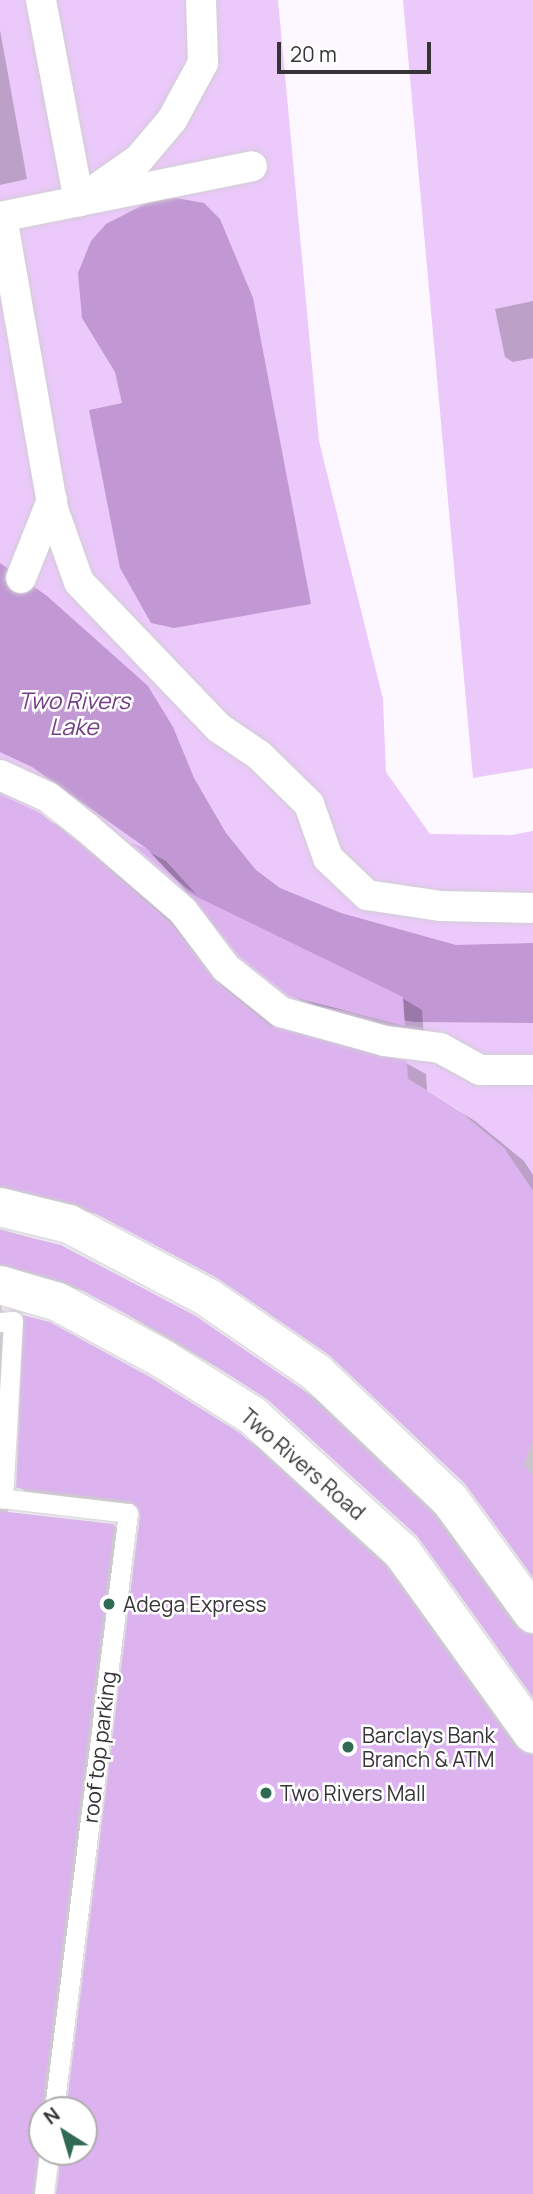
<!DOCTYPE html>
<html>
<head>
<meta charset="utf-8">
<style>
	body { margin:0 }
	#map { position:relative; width:533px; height:2194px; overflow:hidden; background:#fdf8ff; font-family:Manrope,sans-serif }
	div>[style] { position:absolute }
	.green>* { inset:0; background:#ebc9fa }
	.water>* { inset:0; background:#c198d3 }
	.shadow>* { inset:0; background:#0003 }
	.building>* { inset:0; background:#dcb2ef }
	.roads { filter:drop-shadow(0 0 2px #d2cdd5) drop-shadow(0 0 2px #d2cdd5) }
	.service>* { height:19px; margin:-9.5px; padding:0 9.5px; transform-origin:9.5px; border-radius:9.5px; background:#fff }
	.pedestrian>* { height:30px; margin:-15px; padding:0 15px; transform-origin:15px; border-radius:15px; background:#fff }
	.minor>* { height:38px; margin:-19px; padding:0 19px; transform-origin:19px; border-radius:19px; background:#fff }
	.dots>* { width:19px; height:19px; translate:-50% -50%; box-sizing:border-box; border:4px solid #fff; border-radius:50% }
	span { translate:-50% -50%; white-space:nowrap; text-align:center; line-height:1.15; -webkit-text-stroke:5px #fff; paint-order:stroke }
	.street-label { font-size:21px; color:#363437 }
	.poi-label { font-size:21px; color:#363437 }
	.left { translate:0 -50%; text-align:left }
	.water-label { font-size:23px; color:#723e86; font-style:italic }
	.north { position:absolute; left:28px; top:2096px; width:70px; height:70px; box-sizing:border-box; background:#fff; border:2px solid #afaeaf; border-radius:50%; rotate:323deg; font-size:19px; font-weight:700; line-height:28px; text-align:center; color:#363437 }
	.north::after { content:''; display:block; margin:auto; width:24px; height:32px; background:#306a53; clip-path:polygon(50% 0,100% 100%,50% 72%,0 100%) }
	.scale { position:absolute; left:277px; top:42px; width:154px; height:32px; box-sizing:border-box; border:4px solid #363437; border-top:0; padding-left:9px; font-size:21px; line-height:24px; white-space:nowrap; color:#363437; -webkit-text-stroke:5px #fff; paint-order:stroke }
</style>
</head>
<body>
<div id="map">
	<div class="green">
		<i style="clip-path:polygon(0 0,278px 0,319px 441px,383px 699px,386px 772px,430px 834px,512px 835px,533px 831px,533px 1191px,504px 1148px,456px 1108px,408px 1079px,253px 1024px,169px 922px,48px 815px,0 794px)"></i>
		<i style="clip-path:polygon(403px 0,533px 0,533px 768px,473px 778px)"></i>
	</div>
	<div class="water">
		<i style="clip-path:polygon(176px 198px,204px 203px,220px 219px,253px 298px,311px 604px,174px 628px,151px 623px,120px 568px,89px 410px,122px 403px,115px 372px,82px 318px,78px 273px,91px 241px,106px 224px,153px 200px)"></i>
		<i style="clip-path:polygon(0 563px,47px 596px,148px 686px,173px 727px,194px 778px,226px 833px,256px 870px,280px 888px,341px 913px,456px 945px,533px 943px,533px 1023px,415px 1022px,315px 1006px,260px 972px,146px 848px,32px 767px,0 752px)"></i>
	</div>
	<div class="shadow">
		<i style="clip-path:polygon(0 30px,27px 179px,0 185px)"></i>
		<i style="clip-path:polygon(533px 301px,533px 358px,513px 362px,505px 357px,495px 309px)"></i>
		<i style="clip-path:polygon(0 797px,58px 825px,190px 936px,232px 992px,278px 1030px,406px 1063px,426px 1074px,427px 1091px,475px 1121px,524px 1161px,533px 1175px,533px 1578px,467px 1483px,331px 1354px,224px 1281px,100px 1215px,25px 1196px,0 1215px)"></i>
		<i style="clip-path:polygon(139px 847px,166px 861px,196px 894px,186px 888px)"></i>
		<i style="clip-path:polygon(290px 995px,402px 998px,422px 1010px,424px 1036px,310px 1006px)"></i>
		<i style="clip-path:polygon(0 1229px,60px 1246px,195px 1317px,323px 1403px,453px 1528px,533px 1634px,533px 1698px,421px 1538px,266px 1396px,90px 1293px,27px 1274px,0 1287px)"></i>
		<i style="clip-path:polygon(0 1301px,2px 1310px,22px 1321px,8px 1514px,114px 1525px,133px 1537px,62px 2110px,42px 2110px,42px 2152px,84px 2152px,84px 2110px,68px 2110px,142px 1513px,37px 1498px,18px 1487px,172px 1391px,259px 1447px,405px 1580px,533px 1755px,533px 2194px,58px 2194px,63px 2153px,59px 2155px,53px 2194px,0 2194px)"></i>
	</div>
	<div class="building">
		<i style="clip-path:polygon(0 794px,39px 812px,76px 841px,170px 923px,215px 981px,270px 1026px,407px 1061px,408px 1079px,455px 1108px,504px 1148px,533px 1191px,533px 1440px,524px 1464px,533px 1476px,533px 1577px,465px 1484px,329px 1355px,217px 1278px,79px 1205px,0 1186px)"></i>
		<i style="clip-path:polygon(131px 843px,146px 848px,185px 889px)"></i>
		<i style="clip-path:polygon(187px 892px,403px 997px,405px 1026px,289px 996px,239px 956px)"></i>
		<i style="clip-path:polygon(0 1230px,61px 1245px,196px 1316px,303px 1390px,433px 1514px,515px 1627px,533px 1635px,533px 1697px,417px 1536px,268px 1400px,175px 1340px,68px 1283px,0 1264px)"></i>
		<i style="clip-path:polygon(23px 1315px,50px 1322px,152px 1378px,240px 1433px,386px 1567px,515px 1747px,533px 1755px,533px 2194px,56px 2194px,61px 2152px,84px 2152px,84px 2110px,66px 2110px,140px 1514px,129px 1501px,16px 1488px)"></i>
		<i style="clip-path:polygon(0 1511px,114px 1524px,42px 2108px,42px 2142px,32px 2194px,0 2194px)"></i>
	</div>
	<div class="roads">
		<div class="service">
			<i style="left:0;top:1322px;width:13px;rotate:-4deg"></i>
			<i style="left:13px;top:1321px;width:178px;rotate:93.2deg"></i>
			<i style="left:0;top:1498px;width:129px;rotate:6.7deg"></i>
			<i style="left:128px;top:1513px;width:602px;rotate:97.07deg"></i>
			<i style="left:44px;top:2194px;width:42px;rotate:-83.2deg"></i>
		</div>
		<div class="pedestrian">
			<i style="left:41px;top:0;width:205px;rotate:79.3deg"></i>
			<i style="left:79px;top:201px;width:73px;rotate:-35deg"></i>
			<i style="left:139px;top:159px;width:51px;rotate:-49.8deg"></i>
			<i style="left:172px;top:120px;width:65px;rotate:-61.5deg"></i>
			<i style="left:203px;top:63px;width:63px;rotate:-91.8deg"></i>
			<i style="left:0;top:217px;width:257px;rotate:-11.4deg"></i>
			<i style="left:2px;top:217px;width:296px;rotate:80.1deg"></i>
			<i style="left:53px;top:509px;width:77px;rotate:70.4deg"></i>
			<i style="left:79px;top:582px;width:202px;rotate:46.2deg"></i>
			<i style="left:219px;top:728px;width:48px;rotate:34deg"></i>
			<i style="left:259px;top:755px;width:70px;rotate:44.4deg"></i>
			<i style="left:309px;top:804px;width:57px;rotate:70.6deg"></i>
			<i style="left:328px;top:858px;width:54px;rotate:43.5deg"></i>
			<i style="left:367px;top:895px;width:75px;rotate:8.5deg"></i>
			<i style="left:441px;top:906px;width:92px;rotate:1.2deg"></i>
			<i style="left:21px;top:578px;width:84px;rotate:-68.3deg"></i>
			<i style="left:0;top:775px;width:53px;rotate:24.6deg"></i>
			<i style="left:48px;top:797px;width:50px;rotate:38.5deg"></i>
			<i style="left:87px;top:828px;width:127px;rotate:40.8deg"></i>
			<i style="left:183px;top:911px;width:71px;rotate:53deg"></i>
			<i style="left:226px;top:968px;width:70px;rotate:38.7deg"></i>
			<i style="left:281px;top:1012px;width:108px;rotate:15.6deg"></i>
			<i style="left:385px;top:1041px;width:55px;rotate:7.3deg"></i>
			<i style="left:440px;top:1048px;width:46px;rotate:28.8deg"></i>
			<i style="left:480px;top:1070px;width:53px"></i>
		</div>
		<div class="minor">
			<i style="left:0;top:1207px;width:71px;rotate:13.8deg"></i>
			<i style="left:69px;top:1224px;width:156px;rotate:27.9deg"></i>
			<i style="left:207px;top:1297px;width:134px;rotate:34.6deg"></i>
			<i style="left:317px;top:1373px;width:184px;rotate:43.7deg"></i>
			<i style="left:450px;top:1500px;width:141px;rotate:53.9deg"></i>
			<i style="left:0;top:1285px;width:60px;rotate:16.3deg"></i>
			<i style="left:58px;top:1302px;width:119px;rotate:28.5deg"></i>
			<i style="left:163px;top:1359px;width:107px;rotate:32.3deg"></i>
			<i style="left:253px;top:1416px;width:202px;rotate:42.4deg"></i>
			<i style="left:402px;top:1552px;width:224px;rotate:54.3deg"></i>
		</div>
	</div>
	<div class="dots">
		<i style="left:109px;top:1604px;background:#306a53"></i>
		<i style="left:348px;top:1747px;background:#306a53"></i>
		<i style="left:266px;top:1793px;background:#306a53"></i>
	</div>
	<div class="street-label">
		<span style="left:303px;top:1464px;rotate:41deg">Two Rivers Road</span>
		<span style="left:99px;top:1747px;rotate:-83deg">roof top parking</span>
	</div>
	<div class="poi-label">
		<span class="left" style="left:123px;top:1604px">Adega Express</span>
		<span class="left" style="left:362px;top:1747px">Barclays Bank<br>Branch &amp; ATM</span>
		<span class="left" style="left:280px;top:1793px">Two Rivers Mall</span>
	</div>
	<div class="water-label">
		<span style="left:74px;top:713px">Two Rivers<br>Lake</span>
	</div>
	<div class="north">N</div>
	<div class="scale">20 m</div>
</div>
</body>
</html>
